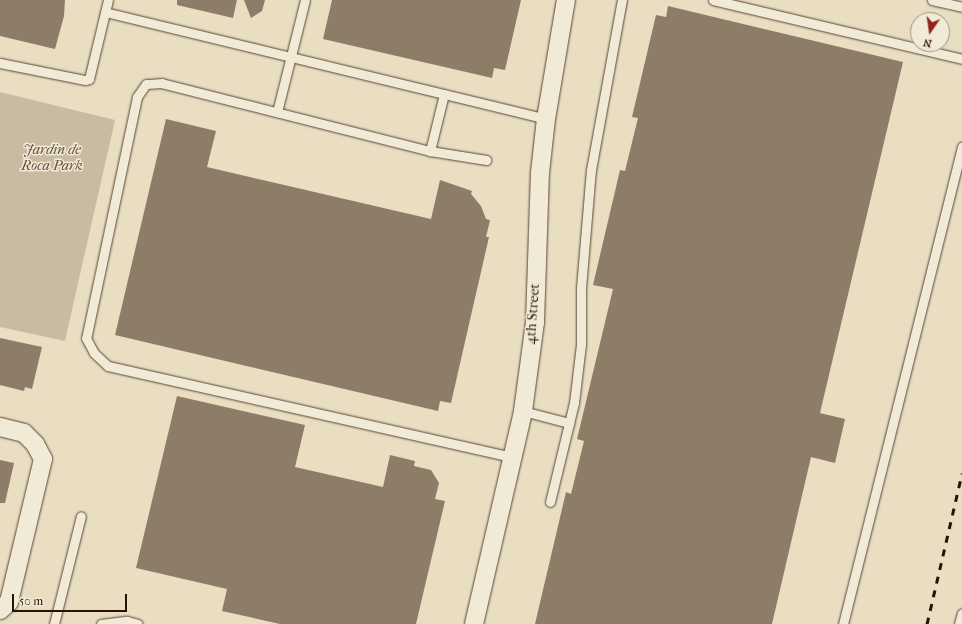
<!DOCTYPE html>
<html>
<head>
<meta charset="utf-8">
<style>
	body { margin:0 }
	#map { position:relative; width:962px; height:624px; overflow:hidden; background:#e9dec2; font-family:"IM FELL French Canon",serif }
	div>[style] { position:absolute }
	.green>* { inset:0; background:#c8bba2 }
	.building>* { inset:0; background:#8d7c67 }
	.roads { filter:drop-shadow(0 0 1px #594434) drop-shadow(0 0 1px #594434) }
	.lane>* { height:9px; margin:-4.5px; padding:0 4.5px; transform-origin:4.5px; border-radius:4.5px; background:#f1ead7 }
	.street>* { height:18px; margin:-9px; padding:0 9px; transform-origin:9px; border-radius:9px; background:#f1ead7 }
	.rail>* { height:3px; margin-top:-1.5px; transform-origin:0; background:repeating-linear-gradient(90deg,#291104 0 7px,transparent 0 14px) }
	span { translate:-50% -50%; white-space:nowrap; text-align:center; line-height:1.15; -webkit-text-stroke:3px #f1ead7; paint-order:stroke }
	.park-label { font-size:14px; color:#614c3b; font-style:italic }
	.street-label { font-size:14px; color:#291104 }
	.north { position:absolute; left:910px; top:12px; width:40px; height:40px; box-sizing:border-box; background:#f1ead7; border:1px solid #a19383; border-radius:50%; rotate:193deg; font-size:11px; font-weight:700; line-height:16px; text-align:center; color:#291104 }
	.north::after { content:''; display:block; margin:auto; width:14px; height:18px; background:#8f2418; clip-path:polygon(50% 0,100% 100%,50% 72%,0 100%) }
	.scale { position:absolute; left:12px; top:594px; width:115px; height:18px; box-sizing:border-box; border:2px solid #291104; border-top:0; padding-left:5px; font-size:12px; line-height:14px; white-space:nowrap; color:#291104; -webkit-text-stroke:3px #f1ead7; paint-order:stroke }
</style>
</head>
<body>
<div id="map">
	<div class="green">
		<i style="clip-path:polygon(0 92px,115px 120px,65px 341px,0 327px)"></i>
	</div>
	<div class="building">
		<i style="clip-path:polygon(0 0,65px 0,64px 16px,55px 49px,0 36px)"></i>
		<i style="clip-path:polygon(177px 0,237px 0,233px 18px,177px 5px)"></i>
		<i style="clip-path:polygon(244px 0,265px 0,262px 11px,251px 18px)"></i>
		<i style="clip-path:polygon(332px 0,521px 0,505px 70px,494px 68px,492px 78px,323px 39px)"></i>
		<i style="clip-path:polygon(668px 6px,903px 62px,820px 413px,845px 419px,835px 463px,811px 457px,772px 624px,535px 624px,566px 492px,571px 494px,584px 441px,577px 439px,613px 289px,593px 285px,620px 170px,625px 171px,638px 118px,632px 117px,656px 15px,666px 17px)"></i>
		<i style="clip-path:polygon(166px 119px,216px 131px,207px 167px,431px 219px,440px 180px,472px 191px,471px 194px,481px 206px,486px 219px,490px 220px,486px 237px,489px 237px,451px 403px,440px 401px,438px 411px,115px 335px)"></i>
		<i style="clip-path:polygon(0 338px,42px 347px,32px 389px,25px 387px,24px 391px,0 385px)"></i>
		<i style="clip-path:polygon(177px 396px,305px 425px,295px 467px,383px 487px,390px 455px,415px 461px,414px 466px,431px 470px,439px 483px,435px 499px,445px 501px,416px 624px,280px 624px,222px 611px,227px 589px,136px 568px)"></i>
		<i style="clip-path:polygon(0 460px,14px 463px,5px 503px,0 503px)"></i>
	</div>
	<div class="roads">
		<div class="lane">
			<i style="left:713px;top:0;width:256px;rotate:13.3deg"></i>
			<i style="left:932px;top:0;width:31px;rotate:13deg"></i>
			<i style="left:105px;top:12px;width:454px;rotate:13.6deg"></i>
			<i style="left:0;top:63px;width:87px;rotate:11.3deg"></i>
			<i style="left:85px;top:80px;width:4px;rotate:-14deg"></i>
			<i style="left:89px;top:79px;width:81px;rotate:-76.5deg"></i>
			<i style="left:444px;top:94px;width:59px;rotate:103.8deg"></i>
			<i style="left:430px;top:151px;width:276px;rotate:-165.8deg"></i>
			<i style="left:162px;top:83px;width:16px;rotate:176deg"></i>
			<i style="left:146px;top:84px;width:16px;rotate:125deg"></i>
			<i style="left:137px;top:97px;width:246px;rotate:101.9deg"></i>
			<i style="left:86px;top:338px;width:17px;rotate:62deg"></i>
			<i style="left:94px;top:353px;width:19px;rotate:43deg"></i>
			<i style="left:108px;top:366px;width:415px;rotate:12.7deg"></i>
			<i style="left:277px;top:112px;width:115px;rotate:-76deg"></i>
			<i style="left:430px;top:151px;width:57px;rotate:9.1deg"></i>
			<i style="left:523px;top:411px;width:48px;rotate:14.6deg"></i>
			<i style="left:550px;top:502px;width:102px;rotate:-76.4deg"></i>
			<i style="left:574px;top:403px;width:59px;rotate:-83.2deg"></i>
			<i style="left:581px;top:344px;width:56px;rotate:-90deg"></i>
			<i style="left:581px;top:288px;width:118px;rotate:-85.2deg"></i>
			<i style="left:591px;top:170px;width:173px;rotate:-79.7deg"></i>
			<i style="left:54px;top:624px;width:111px;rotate:-76deg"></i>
			<i style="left:101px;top:624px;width:26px;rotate:-7deg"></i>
			<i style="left:127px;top:621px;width:11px;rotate:15deg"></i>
			<i style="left:843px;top:624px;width:492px;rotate:-76deg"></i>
			<i style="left:959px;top:624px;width:11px;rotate:-75deg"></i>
		</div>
		<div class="street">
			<i style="left:0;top:427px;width:25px;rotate:14deg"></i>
			<i style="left:24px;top:433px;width:16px;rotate:45deg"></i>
			<i style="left:35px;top:444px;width:17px;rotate:62deg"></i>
			<i style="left:43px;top:459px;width:147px;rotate:103.4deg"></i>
			<i style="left:9px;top:602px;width:12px;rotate:138deg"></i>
			<i style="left:474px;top:624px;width:219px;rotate:-77deg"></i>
			<i style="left:523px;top:411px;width:90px;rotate:-82.3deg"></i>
			<i style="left:535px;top:322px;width:149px;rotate:-88.1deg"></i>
			<i style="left:540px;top:173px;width:54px;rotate:-83.7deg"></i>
			<i style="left:546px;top:119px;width:121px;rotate:-80.5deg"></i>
		</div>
	</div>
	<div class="rail">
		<i style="left:927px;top:624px;width:155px;rotate:-76.9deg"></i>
	</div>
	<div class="park-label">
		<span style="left:52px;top:158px">Jardin de<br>Roca Park</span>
	</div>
	<div class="street-label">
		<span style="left:533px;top:314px;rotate:-86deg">4th Street</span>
	</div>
	<div class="north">N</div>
	<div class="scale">50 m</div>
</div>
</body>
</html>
